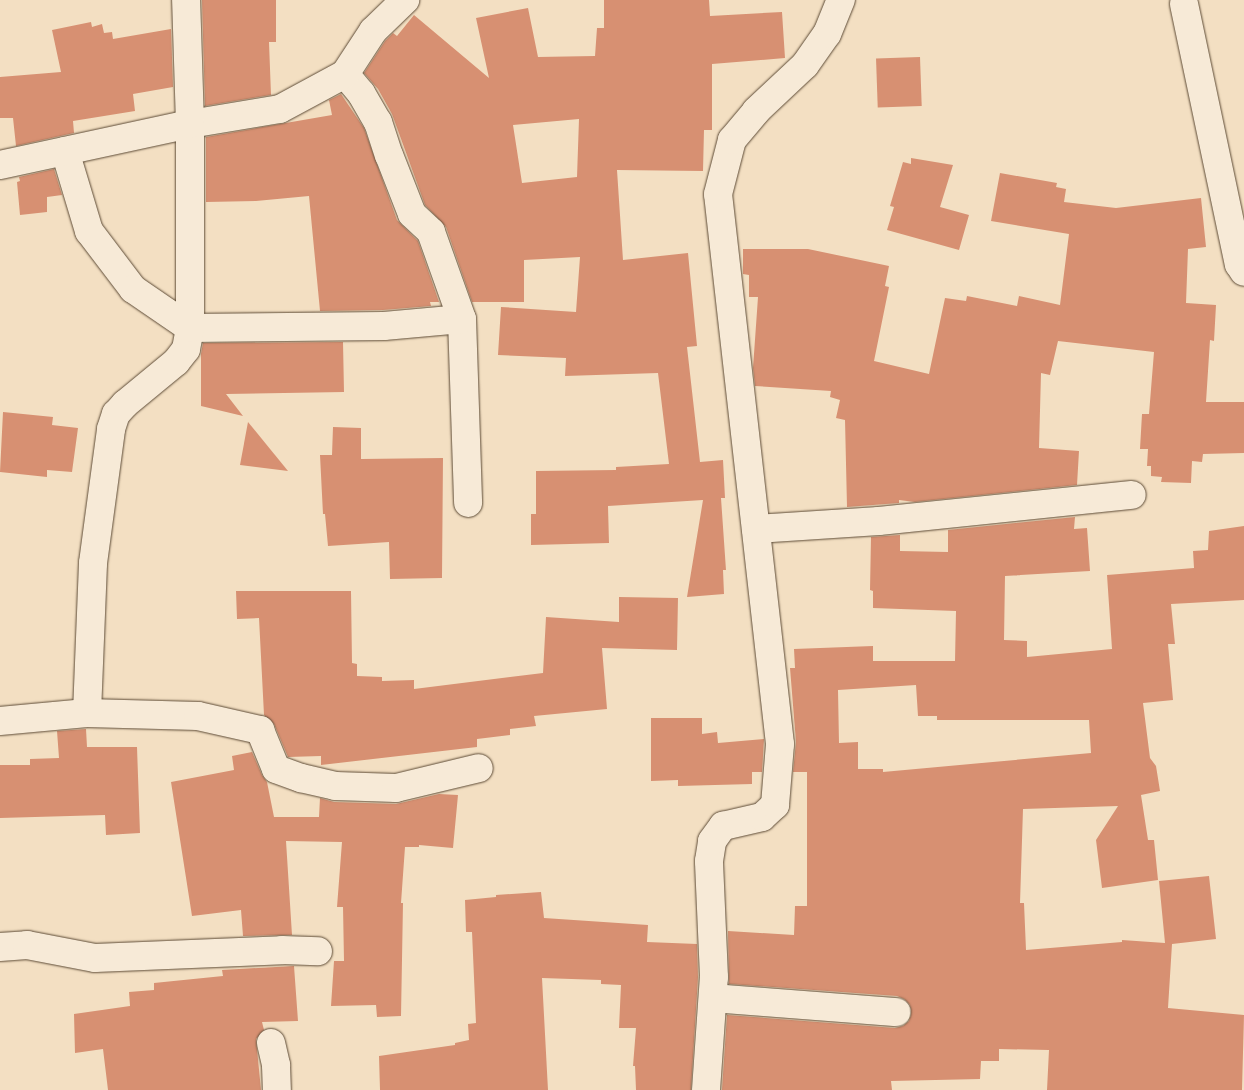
<!DOCTYPE html>
<html>
<head>
<meta charset="utf-8">
<style>
	body { margin:0 }
	#map { position:relative; width:1244px; height:1090px; overflow:hidden; background:#f3dfc2; font-family:"Libre Caslon Text",serif }
	div>[style] { position:absolute }
	.building>* { inset:0; background:#d79072; transform-origin:0 0 }
	.roads { filter:drop-shadow(0 0 1px #5d4b36) drop-shadow(0 0 1px #5d4b36) }
	.minor>* { height:28px; margin:-14px; padding:0 14px; transform-origin:14px; border-radius:14px; background:#f7ead7 }
	span { translate:-50% -50%; white-space:nowrap; text-align:center; line-height:1.15; -webkit-text-stroke:4px #f7ead7; paint-order:stroke }
</style>
</head>
<body>
<div id="map">
	<div class="building">
		<i style="clip-path:polygon(202px 0,276px 0,276px 42px,269px 42px,271px 95px,205px 106px)"></i>
		<i style="clip-path:polygon(evenodd,604px 0,709px 0,710px 16px,782px 12px,785px 58px,712px 64px,712px 130px,704px 130px,703px 171px,617px 170px,623px 260px,688px 253px,697px 346px,687px 347px,700px 462px,723px 460px,725px 498px,721px 498px,726px 570px,723px 570px,724px 594px,687px 597px,703px 500px,608px 506px,609px 543px,531px 545px,531px 514px,536px 514px,536px 471px,616px 470px,616px 467px,669px 464px,658px 373px,565px 376px,566px 358px,498px 355px,501px 307px,576px 312px,580px 257px,524px 260px,524px 302px,472px 302px,446px 227px,425px 205px,392px 114px,378px 89px,364px 73px,385px 41px,393px 33px,397px 36px,414px 15px,489px 78px,476px 18px,528px 8px,538px 57px,595px 56px,597px 28px,604px 28px,604px 0,579px 119px,577px 177px,522px 183px,513px 125px,579px 119px)"></i>
		<i style="clip-path:polygon(91px 22px,92px 27px,102px 24px,104px 33px,112px 32px,113px 39px,171px 29px,173px 87px,133px 94px,135px 111px,73px 121px,74px 133px,16px 146px,13px 118px,0 118px,0 77px,61px 72px,52px 30px)"></i>
		<i style="left:920px;top:57px;width:49px;height:44px;rotate:88deg"></i>
		<i style="clip-path:polygon(341px 94px,364px 128px,397px 220px,418px 241px,439px 302px,430px 302px,431px 306px,383px 310px,320px 311px,309px 196px,256px 201px,206px 202px,206px 137px,332px 115px,329px 100px)"></i>
		<i style="clip-path:polygon(911px 158px,953px 165px,940px 207px,969px 215px,959px 250px,887px 230px,894px 207px,890px 206px,903px 162px,911px 164px)"></i>
		<i style="clip-path:polygon(54px 169px,62px 195px,47px 197px,47px 212px,20px 215px,17px 182px,20px 181px,19px 177px)"></i>
		<i style="clip-path:polygon(1000px 173px,1057px 183px,1056px 187px,1066px 189px,1064px 202px,1116px 208px,1201px 198px,1206px 247px,1188px 249px,1186px 303px,1216px 305px,1214px 341px,1210px 340px,1206px 402px,1244px 402px,1244px 453px,1203px 454px,1202px 462px,1192px 461px,1191px 483px,1161px 482px,1162px 477px,1151px 476px,1151px 466px,1147px 466px,1148px 449px,1140px 449px,1142px 414px,1149px 414px,1154px 352px,1058px 341px,1050px 375px,1041px 373px,1039px 448px,1079px 451px,1077px 485px,915px 502px,899px 500px,899px 503px,847px 507px,845px 420px,836px 418px,840px 400px,830px 397px,831px 391px,755px 386px,753px 368px,758px 297px,749px 297px,749px 275px,743px 274px,743px 249px,808px 249px,889px 266px,885px 286px,889px 287px,874px 361px,929px 374px,945px 298px,966px 301px,967px 296px,1017px 306px,1019px 296px,1060px 305px,1069px 234px,991px 221px)"></i>
		<i style="clip-path:polygon(343px 342px,344px 392px,226px 394px,243px 416px,201px 406px,201px 354px,203px 343px)"></i>
		<i style="clip-path:polygon(3px 412px,53px 417px,52px 425px,78px 428px,72px 472px,47px 470px,47px 477px,0 472px)"></i>
		<i style="clip-path:polygon(248px 422px,288px 471px,240px 465px)"></i>
		<i style="clip-path:polygon(333px 427px,361px 428px,361px 459px,443px 458px,442px 578px,390px 579px,389px 542px,328px 546px,325px 514px,323px 514px,320px 455px,332px 455px)"></i>
		<i style="clip-path:polygon(evenodd,1075px 517px,1074px 529px,1087px 528px,1090px 571px,1005px 576px,1004px 640px,1027px 641px,1027px 657px,1112px 649px,1107px 575px,1194px 568px,1193px 551px,1208px 550px,1209px 531px,1244px 526px,1244px 600px,1171px 604px,1175px 644px,1168px 644px,1173px 700px,1143px 703px,1150px 758px,1156px 766px,1160px 791px,1141px 795px,1148px 840px,1154px 840px,1158px 880px,1102px 888px,1096px 840px,1118px 806px,1023px 809px,1020px 903px,1024px 903px,1026px 950px,1122px 942px,1122px 940px,1165px 943px,1159px 881px,1209px 876px,1216px 939px,1172px 944px,1168px 1008px,1244px 1015px,1242px 1090px,1047px 1090px,1049px 1050px,999px 1049px,999px 1061px,981px 1061px,980px 1079px,891px 1081px,892px 1090px,722px 1090px,727px 1015px,895px 1028px,903px 1026px,909px 1021px,911px 1014px,910px 1005px,904px 999px,897px 996px,729px 984px,728px 931px,794px 935px,795px 906px,807px 906px,807px 772px,793px 772px,796px 742px,790px 668px,795px 668px,794px 649px,873px 646px,873px 661px,955px 661px,956px 611px,873px 608px,873px 591px,870px 590px,871px 537px,900px 535px,900px 551px,948px 552px,948px 530px,1075px 517px,916px 685px,918px 716px,937px 716px,937px 720px,1089px 720px,1091px 753px,883px 772px,883px 769px,858px 769px,858px 742px,839px 743px,838px 690px,916px 685px)"></i>
		<i style="clip-path:polygon(236px 591px,351px 591px,352px 663px,357px 664px,357px 676px,382px 677px,382px 681px,414px 680px,414px 689px,543px 673px,546px 617px,619px 622px,619px 597px,678px 598px,677px 650px,602px 648px,607px 709px,534px 716px,536px 726px,510px 729px,510px 735px,477px 739px,477px 747px,321px 765px,321px 756px,288px 757px,274px 724px,264px 715px,259px 618px,237px 619px)"></i>
		<i style="clip-path:polygon(651px 718px,702px 718px,702px 734px,717px 732px,718px 743px,764px 739px,762px 772px,752px 772px,752px 784px,678px 786px,678px 780px,651px 781px)"></i>
		<i style="clip-path:polygon(86px 729px,87px 747px,137px 747px,140px 833px,106px 835px,105px 815px,0 818px,0 765px,30px 765px,30px 759px,59px 758px,57px 731px)"></i>
		<i style="clip-path:polygon(252px 752px,262px 775px,267px 782px,274px 817px,319px 817px,320px 798px,334px 802px,396px 804px,439px 794px,458px 795px,453px 848px,419px 845px,419px 847px,405px 847px,401px 903px,403px 903px,401px 1016px,377px 1017px,376px 1005px,331px 1006px,334px 961px,344px 961px,343px 907px,337px 907px,342px 842px,286px 841px,292px 935px,243px 936px,241px 910px,192px 916px,171px 782px,234px 770px,232px 756px)"></i>
		<i style="clip-path:polygon(541px 892px,544px 918px,648px 925px,647px 942px,697px 944px,698px 977px,691px 1090px,636px 1090px,635px 1066px,633px 1066px,636px 1028px,619px 1028px,621px 985px,601px 984px,601px 980px,542px 978px,548px 1090px,380px 1090px,379px 1056px,455px 1045px,455px 1043px,469px 1040px,468px 1024px,476px 1023px,472px 932px,466px 932px,465px 900px,496px 897px,496px 895px)"></i>
		<i style="clip-path:polygon(294px 966px,298px 1021px,262px 1022px,264px 1030px,256px 1039px,261px 1090px,108px 1090px,103px 1049px,75px 1053px,74px 1014px,130px 1006px,129px 992px,154px 990px,154px 983px,223px 976px,222px 970px)"></i>
	</div>
	<div class="roads">
		<div class="minor">
			<i style="left:1184px;top:4px;width:266px;rotate:78.1deg"></i>
			<i style="left:1239px;top:264px;width:9px;rotate:58deg"></i>
			<i style="left:345px;top:74px;width:25px;rotate:50deg"></i>
			<i style="left:361px;top:93px;width:34px;rotate:60deg"></i>
			<i style="left:378px;top:122px;width:35px;rotate:72deg"></i>
			<i style="left:389px;top:155px;width:63px;rotate:68.7deg"></i>
			<i style="left:412px;top:214px;width:26px;rotate:43deg"></i>
			<i style="left:431px;top:232px;width:92px;rotate:70.4deg"></i>
			<i style="left:462px;top:319px;width:184px;rotate:88.1deg"></i>
			<i style="left:65px;top:151px;width:84px;rotate:73.3deg"></i>
			<i style="left:89px;top:231px;width:73px;rotate:52.8deg"></i>
			<i style="left:133px;top:289px;width:69px;rotate:34.4deg"></i>
			<i style="left:190px;top:328px;width:194px;rotate:-0.6deg"></i>
			<i style="left:384px;top:326px;width:78px;rotate:-5.1deg"></i>
			<i style="left:0;top:165px;width:194px;rotate:-12.2deg"></i>
			<i style="left:190px;top:124px;width:91px;rotate:-9.5deg"></i>
			<i style="left:280px;top:109px;width:74px;rotate:-28.3deg"></i>
			<i style="left:345px;top:74px;width:51px;rotate:-56.9deg"></i>
			<i style="left:373px;top:31px;width:45px;rotate:-44.1deg"></i>
			<i style="left:756px;top:529px;width:123px;rotate:-3.7deg"></i>
			<i style="left:879px;top:521px;width:254px;rotate:-5.9deg"></i>
			<i style="left:87px;top:713px;width:111px;rotate:1.5deg"></i>
			<i style="left:198px;top:716px;width:64px;rotate:12.7deg"></i>
			<i style="left:260px;top:730px;width:42px;rotate:67.7deg"></i>
			<i style="left:276px;top:769px;width:27px;rotate:20deg"></i>
			<i style="left:301px;top:778px;width:35px;rotate:13deg"></i>
			<i style="left:335px;top:786px;width:61px;rotate:1.9deg"></i>
			<i style="left:396px;top:788px;width:85px;rotate:-13.5deg"></i>
			<i style="left:0;top:721px;width:87px;rotate:-5.3deg"></i>
			<i style="left:87px;top:713px;width:150px;rotate:-87.7deg"></i>
			<i style="left:93px;top:563px;width:135px;rotate:-82.3deg"></i>
			<i style="left:111px;top:429px;width:16px;rotate:-72deg"></i>
			<i style="left:116px;top:414px;width:13px;rotate:-48deg"></i>
			<i style="left:125px;top:404px;width:66px;rotate:-39.5deg"></i>
			<i style="left:176px;top:362px;width:16px;rotate:-52deg"></i>
			<i style="left:186px;top:349px;width:21px;rotate:-79deg"></i>
			<i style="left:190px;top:328px;width:204px;rotate:-90deg"></i>
			<i style="left:190px;top:124px;width:124px;rotate:-91.8deg"></i>
			<i style="left:0;top:947px;width:27px;rotate:-4deg"></i>
			<i style="left:27px;top:945px;width:69px;rotate:10.8deg"></i>
			<i style="left:95px;top:958px;width:187px;rotate:-2.4deg"></i>
			<i style="left:282px;top:950px;width:36px;rotate:2deg"></i>
			<i style="left:713px;top:998px;width:184px;rotate:4.4deg"></i>
			<i style="left:271px;top:1043px;width:23px;rotate:77deg"></i>
			<i style="left:276px;top:1065px;width:25px;rotate:88deg"></i>
			<i style="left:706px;top:1090px;width:113px;rotate:-86deg"></i>
			<i style="left:714px;top:977px;width:116px;rotate:-92.5deg"></i>
			<i style="left:709px;top:861px;width:20px;rotate:-81deg"></i>
			<i style="left:712px;top:841px;width:19px;rotate:-54deg"></i>
			<i style="left:723px;top:826px;width:40px;rotate:-13deg"></i>
			<i style="left:762px;top:817px;width:18px;rotate:-43deg"></i>
			<i style="left:775px;top:805px;width:61px;rotate:-85.3deg"></i>
			<i style="left:780px;top:744px;width:553px;rotate:-96.43deg"></i>
			<i style="left:718px;top:194px;width:56px;rotate:-75.5deg"></i>
			<i style="left:732px;top:140px;width:38px;rotate:-50deg"></i>
			<i style="left:756px;top:111px;width:67px;rotate:-43.2deg"></i>
			<i style="left:805px;top:65px;width:38px;rotate:-55deg"></i>
			<i style="left:827px;top:34px;width:37px;rotate:-68deg"></i>
		</div>
	</div>
</div>
</body>
</html>
